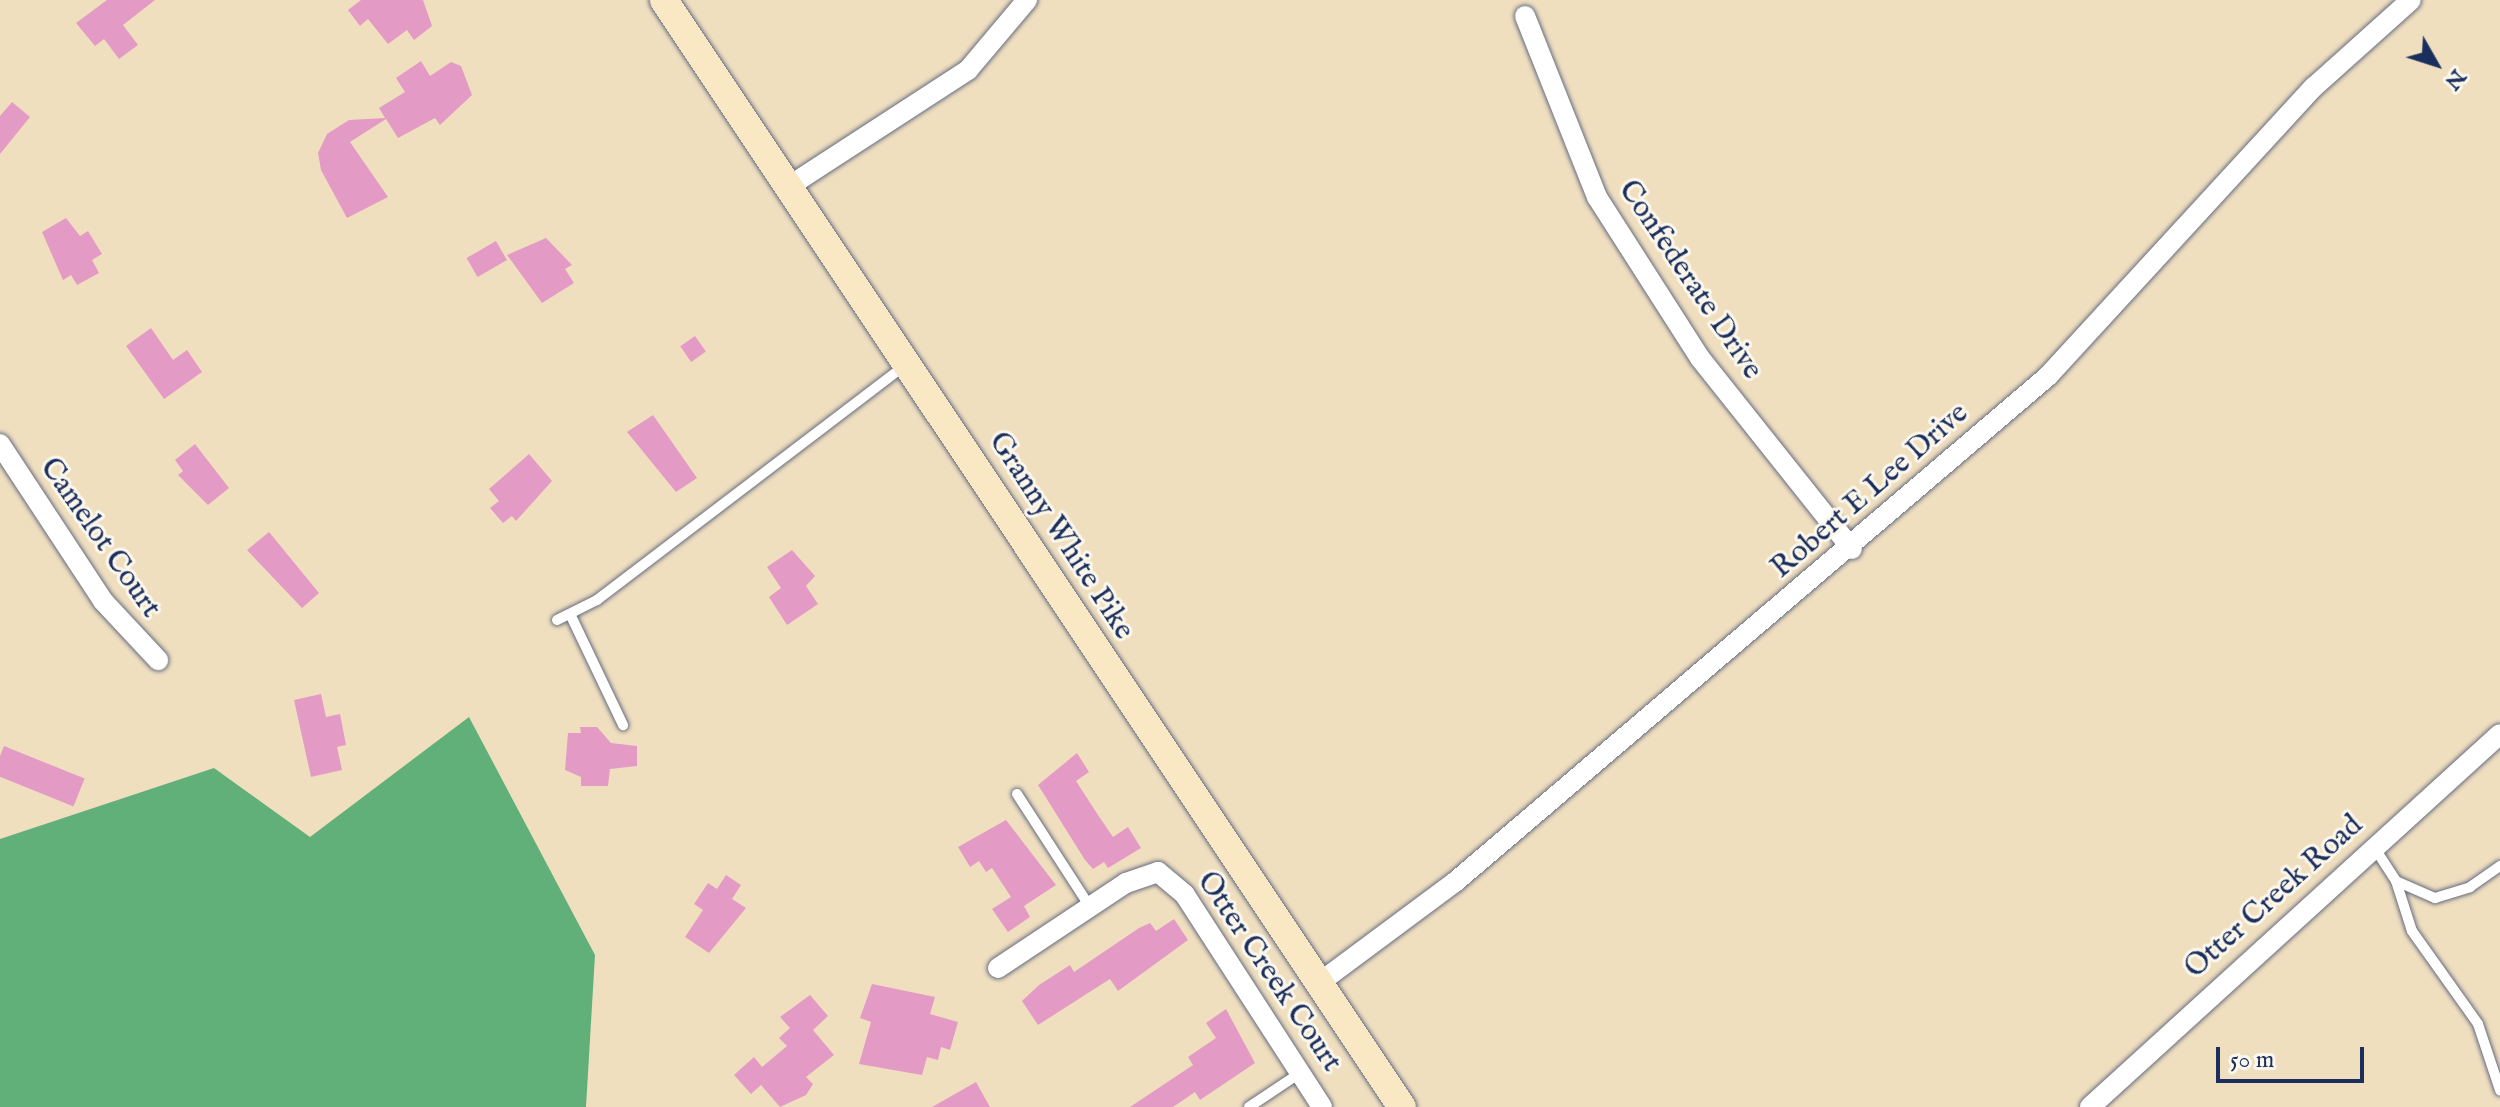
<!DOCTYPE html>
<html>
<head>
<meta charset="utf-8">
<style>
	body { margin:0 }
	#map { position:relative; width:2500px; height:1107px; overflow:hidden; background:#f0dfbf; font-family:"IM FELL English",serif }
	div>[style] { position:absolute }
	.forest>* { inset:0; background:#61b07a }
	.building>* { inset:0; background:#e39bc6; transform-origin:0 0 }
	.roads { filter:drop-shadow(0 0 2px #666d80) drop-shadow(0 0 2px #666d80) }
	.service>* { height:10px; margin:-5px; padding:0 5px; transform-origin:5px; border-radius:5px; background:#fff }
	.minor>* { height:20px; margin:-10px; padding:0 10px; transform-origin:10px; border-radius:10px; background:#fff }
	.secondary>* { height:28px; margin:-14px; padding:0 14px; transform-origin:14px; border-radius:14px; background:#fae7c3 }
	span { translate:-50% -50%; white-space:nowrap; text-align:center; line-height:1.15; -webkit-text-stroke:6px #fbf7ec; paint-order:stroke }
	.street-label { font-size:30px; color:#1b2f5e }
	.north { position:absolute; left:2396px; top:24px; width:80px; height:80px; -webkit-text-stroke:6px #fbf7ec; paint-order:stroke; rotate:129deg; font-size:22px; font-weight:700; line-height:32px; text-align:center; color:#1b2f5e }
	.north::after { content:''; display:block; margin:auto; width:28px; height:36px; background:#1b2f5e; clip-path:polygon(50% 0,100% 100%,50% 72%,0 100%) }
	.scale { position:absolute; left:2216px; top:1047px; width:148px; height:36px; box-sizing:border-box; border:4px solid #1b2f5e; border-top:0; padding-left:10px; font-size:24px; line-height:28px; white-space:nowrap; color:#1b2f5e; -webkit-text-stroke:6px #fbf7ec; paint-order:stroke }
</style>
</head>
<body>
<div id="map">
	<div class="forest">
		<i style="clip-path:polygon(469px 717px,595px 955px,586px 1107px,0 1107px,0 839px,214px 768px,310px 837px)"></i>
	</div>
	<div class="building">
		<i style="clip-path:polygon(107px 0,155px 0,123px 25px,138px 45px,119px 59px,104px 39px,95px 46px,76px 23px)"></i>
		<i style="clip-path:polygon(361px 0,423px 0,432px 26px,414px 40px,407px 30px,388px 44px,368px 19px,360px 26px,348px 10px)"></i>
		<i style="clip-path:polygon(421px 61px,430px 76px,451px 62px,461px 66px,472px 95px,440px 125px,435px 118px,398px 138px,386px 119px,350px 142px,388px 197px,347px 218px,321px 170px,318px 153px,327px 134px,349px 120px,385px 118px,379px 108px,405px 92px,396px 78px)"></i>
		<i style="clip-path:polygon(12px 102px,30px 117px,0 154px,0 116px)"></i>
		<i style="clip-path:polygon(66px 218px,80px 236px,88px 231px,102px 254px,92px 260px,99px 273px,77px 285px,71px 275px,63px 280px,42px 232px)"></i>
		<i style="clip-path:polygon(546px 238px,572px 265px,565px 269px,574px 283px,542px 303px,507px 255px)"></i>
		<i style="left:496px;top:241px;width:22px;height:34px;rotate:60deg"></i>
		<i style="clip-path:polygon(151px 328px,173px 360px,187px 350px,202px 372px,164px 399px,126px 346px)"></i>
		<i style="left:695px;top:336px;width:19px;height:18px;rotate:55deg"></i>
		<i style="clip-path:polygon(653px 415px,697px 478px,676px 492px,627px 432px)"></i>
		<i style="clip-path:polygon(195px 444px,229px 488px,208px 505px,178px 475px,183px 471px,175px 460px)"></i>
		<i style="clip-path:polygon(529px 454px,552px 481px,516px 521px,512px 516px,503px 523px,490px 508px,499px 501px,489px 489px)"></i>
		<i style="clip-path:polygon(269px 532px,319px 593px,302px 608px,247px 550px)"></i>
		<i style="clip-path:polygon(792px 550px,815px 576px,806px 586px,818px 604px,787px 625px,769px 597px,781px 588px,767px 567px)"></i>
		<i style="clip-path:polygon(321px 694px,326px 717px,340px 714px,346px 745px,337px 747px,342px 770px,311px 777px,294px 700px)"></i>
		<i style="clip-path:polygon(580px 727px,597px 727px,611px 743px,637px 746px,637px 766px,610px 769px,608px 786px,581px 786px,581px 777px,565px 770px,568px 733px,581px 733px)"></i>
		<i style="left:4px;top:746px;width:87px;height:30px;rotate:22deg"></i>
		<i style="clip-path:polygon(1077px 753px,1089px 772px,1076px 781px,1098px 815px,1113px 837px,1128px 827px,1141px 848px,1108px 868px,1104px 862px,1093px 869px,1085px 860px,1038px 785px)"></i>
		<i style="clip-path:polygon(1006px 820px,1056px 885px,1024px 906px,1030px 917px,1008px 932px,992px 909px,1011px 897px,992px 868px,986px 872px,979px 861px,970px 867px,958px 847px)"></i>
		<i style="clip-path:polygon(726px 875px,741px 885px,732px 899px,746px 908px,709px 953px,685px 937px,703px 910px,694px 904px,708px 883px,717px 889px)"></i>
		<i style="clip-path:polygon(1174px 919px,1188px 940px,1118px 991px,1110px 979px,1038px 1025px,1022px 1001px,1039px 985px,1070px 965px,1074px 972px,1139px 928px,1150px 923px,1156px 931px)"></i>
		<i style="clip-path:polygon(872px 984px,935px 997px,930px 1014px,958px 1022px,950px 1050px,941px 1047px,938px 1060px,927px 1057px,922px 1075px,859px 1064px,871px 1022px,860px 1018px)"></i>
		<i style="clip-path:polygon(810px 995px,828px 1016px,813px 1030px,834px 1055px,806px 1077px,813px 1084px,806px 1095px,780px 1107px,761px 1085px,751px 1094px,734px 1075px,754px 1057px,762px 1067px,787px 1046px,779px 1038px,790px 1028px,780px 1017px)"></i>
		<i style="clip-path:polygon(1226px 1009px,1255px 1063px,1200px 1100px,1195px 1092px,1173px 1107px,1130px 1107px,1193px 1065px,1188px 1057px,1216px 1038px,1206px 1023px)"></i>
		<i style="clip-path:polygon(976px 1082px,990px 1107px,932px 1107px)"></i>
	</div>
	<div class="roads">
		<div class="service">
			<i style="left:571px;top:616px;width:121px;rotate:64.5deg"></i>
			<i style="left:557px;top:620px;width:45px;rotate:-26.6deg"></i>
			<i style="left:597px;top:600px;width:390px;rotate:-37.3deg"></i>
			<i style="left:1017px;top:794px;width:135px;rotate:57.1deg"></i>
			<i style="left:2374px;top:847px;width:40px;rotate:57.1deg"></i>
			<i style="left:2396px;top:881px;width:52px;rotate:72.3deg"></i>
			<i style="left:2412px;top:931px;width:114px;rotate:54.6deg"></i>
			<i style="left:2478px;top:1024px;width:70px;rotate:71.6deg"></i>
			<i style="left:2396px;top:881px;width:43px;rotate:23.6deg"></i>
			<i style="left:2435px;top:898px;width:37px;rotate:-17deg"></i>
			<i style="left:2470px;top:887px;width:37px;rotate:-35deg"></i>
			<i style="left:1249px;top:1107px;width:61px;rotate:-33.7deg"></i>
		</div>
		<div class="minor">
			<i style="left:1525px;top:16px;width:195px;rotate:68.3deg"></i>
			<i style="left:1597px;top:197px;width:191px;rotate:57.4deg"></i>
			<i style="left:1700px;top:358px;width:244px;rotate:51.5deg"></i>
			<i style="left:788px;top:187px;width:215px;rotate:-33deg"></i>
			<i style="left:968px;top:70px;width:92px;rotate:-49.9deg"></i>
			<i style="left:0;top:444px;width:188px;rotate:56.7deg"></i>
			<i style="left:103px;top:601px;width:81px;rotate:47deg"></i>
			<i style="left:998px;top:968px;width:154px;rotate:-33.6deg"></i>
			<i style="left:1126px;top:883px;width:34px;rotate:-19deg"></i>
			<i style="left:1158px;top:872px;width:35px;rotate:40deg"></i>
			<i style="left:1185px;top:895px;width:252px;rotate:57.1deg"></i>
			<i style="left:1323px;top:980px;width:164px;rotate:-36.6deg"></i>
			<i style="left:1455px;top:882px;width:780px;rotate:-40.47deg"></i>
			<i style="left:2048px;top:376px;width:393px;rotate:-47.4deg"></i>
			<i style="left:2314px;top:87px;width:130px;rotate:-41.9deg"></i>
			<i style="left:2090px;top:1107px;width:554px;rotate:-42.29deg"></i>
		</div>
		<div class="secondary">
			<i style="left:664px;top:0;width:1330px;rotate:56.31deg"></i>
		</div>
	</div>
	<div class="street-label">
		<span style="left:1690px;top:280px;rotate:56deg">Confederate Drive</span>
		<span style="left:1870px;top:491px;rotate:-41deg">Robert E Lee Drive</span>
		<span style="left:1061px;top:536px;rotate:57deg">Granny White Pike</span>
		<span style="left:100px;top:538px;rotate:55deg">Camelot Court</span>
		<span style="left:2274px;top:897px;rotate:-42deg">Otter Creek Road</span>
		<span style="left:1269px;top:972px;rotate:56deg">Otter Creek Court</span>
	</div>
	<div class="north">N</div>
	<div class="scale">50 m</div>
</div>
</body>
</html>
